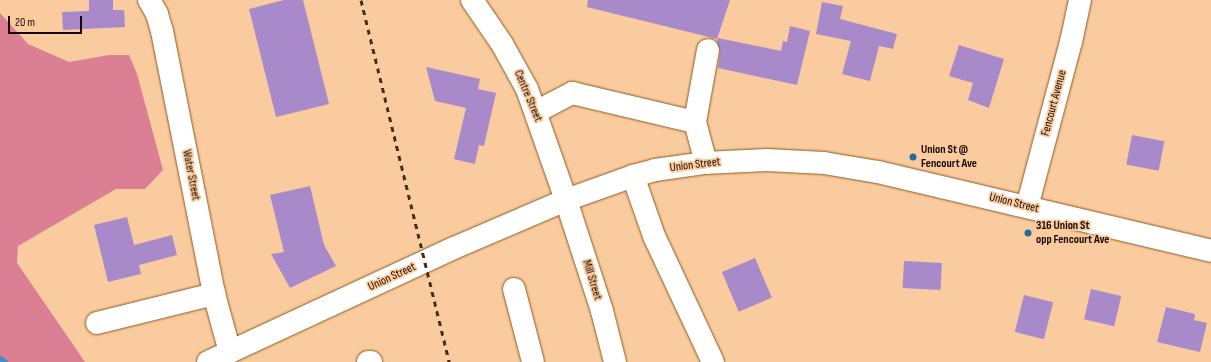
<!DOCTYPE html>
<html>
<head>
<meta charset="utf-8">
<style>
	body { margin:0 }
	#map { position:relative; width:1211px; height:362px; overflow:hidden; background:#facb9e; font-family:"Sofia Sans Condensed",sans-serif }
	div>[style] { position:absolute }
	.forest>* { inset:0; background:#db7f94 }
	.stream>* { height:7px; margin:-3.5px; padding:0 3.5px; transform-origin:3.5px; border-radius:3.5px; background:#438dc8 }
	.building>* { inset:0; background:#a88acb; transform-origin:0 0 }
	.roads { filter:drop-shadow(0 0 1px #8d5a1f) drop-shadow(0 0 1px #8d5a1f) }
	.minor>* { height:22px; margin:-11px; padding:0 11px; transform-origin:11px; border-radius:11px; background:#fff }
	.major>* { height:22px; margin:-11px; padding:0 11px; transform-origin:11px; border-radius:11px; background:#fff }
	.rail>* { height:3px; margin-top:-1.5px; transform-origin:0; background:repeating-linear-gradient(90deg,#442c1e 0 5px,transparent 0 10px) }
	.dots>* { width:11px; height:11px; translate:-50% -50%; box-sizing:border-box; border:2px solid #facb9e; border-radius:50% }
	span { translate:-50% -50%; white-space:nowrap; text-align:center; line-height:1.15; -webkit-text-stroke:3.5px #facb9e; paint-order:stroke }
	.street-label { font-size:12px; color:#1a0700 }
	.poi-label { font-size:12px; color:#1a0700; font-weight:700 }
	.left { translate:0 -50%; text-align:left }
	.scale { position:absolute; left:8px; top:16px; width:74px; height:18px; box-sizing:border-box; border:2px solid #1a0700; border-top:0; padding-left:5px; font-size:12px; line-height:14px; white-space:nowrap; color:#1a0700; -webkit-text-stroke:3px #facb9e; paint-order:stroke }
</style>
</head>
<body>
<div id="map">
	<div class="forest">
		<i style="clip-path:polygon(0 13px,28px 44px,69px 62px,109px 55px,129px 55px,137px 74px,163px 170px,145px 189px,116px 189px,18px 246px,17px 263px,85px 362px,0 362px)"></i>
	</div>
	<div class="stream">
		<i style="left:0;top:359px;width:5px;rotate:37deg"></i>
	</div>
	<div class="building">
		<i style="clip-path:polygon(89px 0,113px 0,113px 10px,124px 10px,125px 27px,63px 30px,62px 12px,89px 11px)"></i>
		<i style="clip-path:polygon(284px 0,303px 0,329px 104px,276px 117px,249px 9px)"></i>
		<i style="clip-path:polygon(588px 0,730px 0,717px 39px,587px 7px)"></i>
		<i style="clip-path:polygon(822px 2px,843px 6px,840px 19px,897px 34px,893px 49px,879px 46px,870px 81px,842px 74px,851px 41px,816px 34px)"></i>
		<i style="clip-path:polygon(790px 26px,810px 31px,797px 85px,718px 68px,720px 52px,717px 42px,718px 38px,781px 51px,783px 41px,787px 42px)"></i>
		<i style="clip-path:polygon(959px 45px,1004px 59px,989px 108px,968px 100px,973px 83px,949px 76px)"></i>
		<i style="clip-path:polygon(426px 67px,480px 79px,478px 89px,496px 93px,484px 146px,479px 145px,475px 164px,454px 159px,466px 108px,435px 101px)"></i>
		<i style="left:1132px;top:135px;width:33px;height:30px;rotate:11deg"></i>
		<i style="clip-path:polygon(310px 186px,324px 245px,336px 266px,290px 288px,271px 254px,284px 252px,270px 195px)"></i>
		<i style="clip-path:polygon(127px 217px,134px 245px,172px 235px,177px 255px,139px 265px,141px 274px,108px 282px,94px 225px)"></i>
		<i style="left:755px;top:258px;width:43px;height:36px;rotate:67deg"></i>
		<i style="left:904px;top:261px;width:38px;height:27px;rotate:3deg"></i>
		<i style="left:1091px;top:289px;width:31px;height:31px;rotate:13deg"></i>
		<i style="left:1024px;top:295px;width:30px;height:38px;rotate:14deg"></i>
		<i style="clip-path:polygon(1166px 307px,1195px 314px,1194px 320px,1207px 323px,1200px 352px,1157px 342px)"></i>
	</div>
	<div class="roads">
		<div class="minor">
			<i style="left:149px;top:0;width:16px;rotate:60deg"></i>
			<i style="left:157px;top:14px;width:18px;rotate:74deg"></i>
			<i style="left:162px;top:31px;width:268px;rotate:78.8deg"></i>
			<i style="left:214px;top:294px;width:60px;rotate:74.6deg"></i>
			<i style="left:536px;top:112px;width:41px;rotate:-27.8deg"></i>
			<i style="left:572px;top:93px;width:126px;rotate:13.3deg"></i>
			<i style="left:706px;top:163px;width:42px;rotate:-105deg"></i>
			<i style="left:695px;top:122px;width:73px;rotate:-79.8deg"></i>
			<i style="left:633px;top:176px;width:64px;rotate:70.7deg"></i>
			<i style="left:654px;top:236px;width:139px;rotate:64.9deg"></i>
			<i style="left:566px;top:200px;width:117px;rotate:72deg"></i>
			<i style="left:602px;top:311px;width:53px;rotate:75.7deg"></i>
			<i style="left:1027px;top:207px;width:171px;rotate:-75.1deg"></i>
			<i style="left:1071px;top:42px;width:43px;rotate:-77.9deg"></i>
			<i style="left:514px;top:289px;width:75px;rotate:75.4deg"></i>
			<i style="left:97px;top:323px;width:121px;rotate:-13.9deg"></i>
			<i style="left:368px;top:362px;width:3px"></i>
		</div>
		<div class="major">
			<i style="left:472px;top:0;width:53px;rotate:55.7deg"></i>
			<i style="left:502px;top:44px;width:51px;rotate:60.9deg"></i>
			<i style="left:527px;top:89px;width:118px;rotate:70.6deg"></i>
			<i style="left:208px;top:362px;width:271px;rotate:-24.9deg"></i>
			<i style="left:454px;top:248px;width:122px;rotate:-23.2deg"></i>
			<i style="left:566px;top:200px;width:71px;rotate:-19.7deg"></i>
			<i style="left:633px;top:176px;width:23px;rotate:-15deg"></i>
			<i style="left:655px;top:170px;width:49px;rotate:-8.1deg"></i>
			<i style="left:704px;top:163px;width:63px;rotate:-2.7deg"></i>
			<i style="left:767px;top:160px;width:57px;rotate:3deg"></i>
			<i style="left:824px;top:163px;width:55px;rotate:9.5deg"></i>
			<i style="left:878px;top:172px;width:342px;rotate:13.3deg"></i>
		</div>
	</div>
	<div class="rail">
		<i style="left:361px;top:0;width:373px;rotate:76.3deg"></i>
	</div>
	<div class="dots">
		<i style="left:913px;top:157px;background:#266ba0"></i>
		<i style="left:1028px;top:233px;background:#266ba0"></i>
	</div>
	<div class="street-label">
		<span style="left:528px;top:96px;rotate:67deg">Centre Street</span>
		<span style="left:1054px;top:103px;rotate:-75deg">Fencourt Avenue</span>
		<span style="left:695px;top:165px;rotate:-7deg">Union Street</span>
		<span style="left:191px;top:175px;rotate:79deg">Water Street</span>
		<span style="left:1014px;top:203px;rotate:14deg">Union Street</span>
		<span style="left:392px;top:277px;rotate:-25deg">Union Street</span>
		<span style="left:592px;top:280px;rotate:73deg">Mill Street</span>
	</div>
	<div class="poi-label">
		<span class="left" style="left:921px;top:157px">Union St @<br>Fencourt Ave</span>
		<span class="left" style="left:1036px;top:233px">316 Union St<br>opp Fencourt Ave</span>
	</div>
	<div class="scale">20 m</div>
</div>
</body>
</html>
